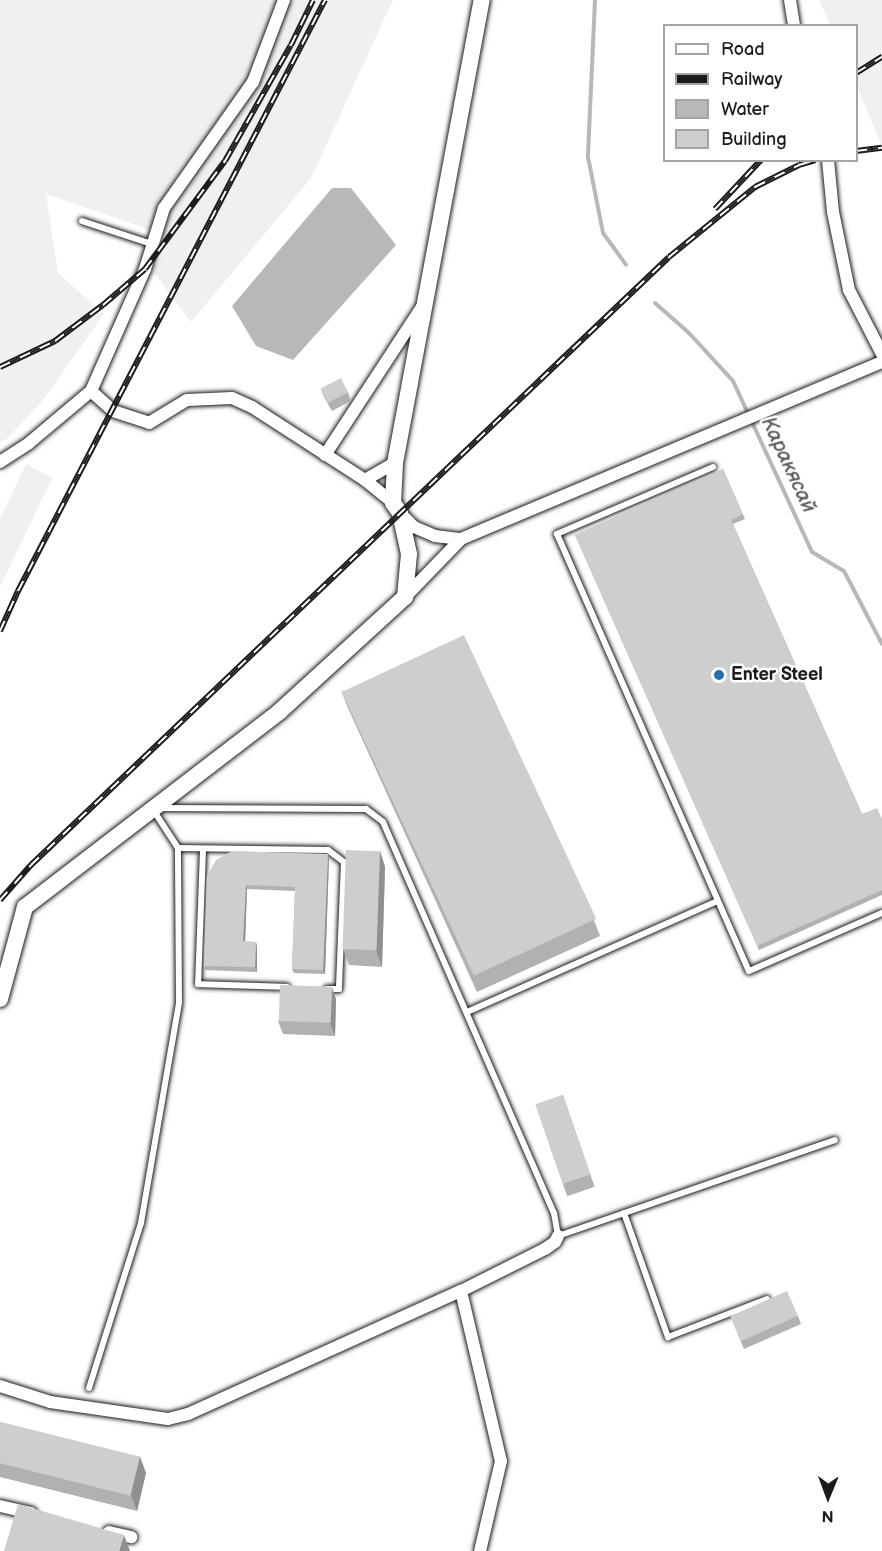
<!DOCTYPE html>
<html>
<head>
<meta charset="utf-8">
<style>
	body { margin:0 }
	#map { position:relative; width:882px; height:1551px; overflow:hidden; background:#fff; font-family:"Balsamiq Sans",sans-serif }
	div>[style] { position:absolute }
	.built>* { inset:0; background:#f0f0f0 }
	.water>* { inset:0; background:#b8b8b8 }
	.stream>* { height:4px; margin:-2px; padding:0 2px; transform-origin:2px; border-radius:2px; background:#b8b8b8 }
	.roads { filter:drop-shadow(0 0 2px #1c1c1c) drop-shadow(0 0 2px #1c1c1c) }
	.lane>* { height:6px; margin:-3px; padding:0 3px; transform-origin:3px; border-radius:3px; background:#fff }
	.street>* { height:12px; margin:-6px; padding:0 6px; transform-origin:6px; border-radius:6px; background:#fff }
	.secondary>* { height:16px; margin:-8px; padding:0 8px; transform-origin:8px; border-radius:8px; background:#fff }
	.rail>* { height:6px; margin-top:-3px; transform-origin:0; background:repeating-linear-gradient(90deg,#fff 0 11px,#1c1c1c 0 22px); box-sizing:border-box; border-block:2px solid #1c1c1c }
	.wall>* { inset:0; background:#b1b1b1; transform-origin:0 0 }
	.shaded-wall>* { inset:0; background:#909090 }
	.building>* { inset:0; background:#cecece; transform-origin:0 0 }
	.dots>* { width:16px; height:16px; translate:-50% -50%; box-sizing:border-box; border:3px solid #fff; border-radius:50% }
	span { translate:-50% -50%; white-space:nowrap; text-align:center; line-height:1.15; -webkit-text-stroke:5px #fff; paint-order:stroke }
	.poi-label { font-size:18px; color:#1c1c1c; font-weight:700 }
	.left { translate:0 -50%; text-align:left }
	.water-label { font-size:20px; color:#5a5a5a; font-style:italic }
	.legend { position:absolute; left:663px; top:24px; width:195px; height:138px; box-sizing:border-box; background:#fff; border:2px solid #a4a4a4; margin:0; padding:8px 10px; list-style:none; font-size:18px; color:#1c1c1c }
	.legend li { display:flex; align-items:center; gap:12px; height:30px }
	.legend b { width:30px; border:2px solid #a4a4a4 }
	.north { position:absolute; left:798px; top:1467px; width:60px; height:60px; -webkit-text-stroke:4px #fff; paint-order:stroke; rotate:181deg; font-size:16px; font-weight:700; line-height:24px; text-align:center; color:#1c1c1c }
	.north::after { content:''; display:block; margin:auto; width:21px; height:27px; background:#1c1c1c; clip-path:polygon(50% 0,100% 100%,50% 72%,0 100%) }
</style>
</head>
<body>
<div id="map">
	<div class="built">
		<i style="clip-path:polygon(0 0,393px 0,311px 178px,191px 322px,153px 271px,171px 237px,46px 194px,58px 273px,104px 314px,43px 400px,8px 438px,0 443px)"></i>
		<i style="clip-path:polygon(819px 0,882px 0,882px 146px,857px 87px,856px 26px,830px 25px)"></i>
		<i style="clip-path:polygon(26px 464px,52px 478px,0 587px,0 519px)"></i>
	</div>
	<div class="water">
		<i style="clip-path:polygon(332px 188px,351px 188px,396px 245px,293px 360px,256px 346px,232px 306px)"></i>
	</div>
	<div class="stream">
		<i style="left:595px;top:0;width:157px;rotate:92.6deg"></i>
		<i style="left:588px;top:157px;width:77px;rotate:78.8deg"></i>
		<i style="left:603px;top:233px;width:39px;rotate:54deg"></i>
		<i style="left:655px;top:303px;width:45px;rotate:41.4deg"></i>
		<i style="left:689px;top:333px;width:65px;rotate:47.5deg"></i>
		<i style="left:733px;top:381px;width:188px;rotate:65.2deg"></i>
		<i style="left:812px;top:552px;width:37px;rotate:31deg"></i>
		<i style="left:844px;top:571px;width:82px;rotate:62.5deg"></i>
	</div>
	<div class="roads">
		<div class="lane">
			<i style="left:82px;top:221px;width:74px;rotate:18.2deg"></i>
			<i style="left:713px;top:467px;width:170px;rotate:156.8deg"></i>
			<i style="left:557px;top:534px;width:477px;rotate:66.3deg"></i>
			<i style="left:749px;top:971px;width:145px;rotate:-23.6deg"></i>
			<i style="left:162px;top:808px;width:204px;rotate:0.3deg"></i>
			<i style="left:366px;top:809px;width:21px;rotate:37deg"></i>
			<i style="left:383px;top:822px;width:427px;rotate:66.4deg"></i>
			<i style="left:554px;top:1213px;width:23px;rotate:80deg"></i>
			<i style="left:558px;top:1236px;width:293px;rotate:-19.1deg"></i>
			<i style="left:178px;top:848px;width:150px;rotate:0.8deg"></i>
			<i style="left:328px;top:850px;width:20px;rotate:37deg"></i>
			<i style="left:344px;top:862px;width:127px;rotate:92.3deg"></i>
			<i style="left:339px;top:989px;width:12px;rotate:180deg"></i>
			<i style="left:203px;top:850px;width:134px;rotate:92.1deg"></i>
			<i style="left:198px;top:984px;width:89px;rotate:1.9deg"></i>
			<i style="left:467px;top:1012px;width:274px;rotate:-23.9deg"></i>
			<i style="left:624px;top:1213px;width:132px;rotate:70.5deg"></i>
			<i style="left:668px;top:1337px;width:106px;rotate:-21deg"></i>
			<i style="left:89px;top:1388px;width:173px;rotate:-72.5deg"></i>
			<i style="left:141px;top:1223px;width:224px;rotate:-80.2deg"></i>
			<i style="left:179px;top:1002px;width:154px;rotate:-90.4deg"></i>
			<i style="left:178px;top:848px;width:44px;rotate:-123deg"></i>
		</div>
		<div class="street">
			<i style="left:790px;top:0;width:26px;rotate:81deg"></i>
			<i style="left:828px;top:160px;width:52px;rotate:84.5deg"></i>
			<i style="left:833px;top:212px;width:80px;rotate:78.4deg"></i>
			<i style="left:849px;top:290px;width:72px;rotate:62.7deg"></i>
			<i style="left:91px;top:391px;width:30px;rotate:42deg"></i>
			<i style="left:113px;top:411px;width:38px;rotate:18deg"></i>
			<i style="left:149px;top:423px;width:44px;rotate:-31.2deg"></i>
			<i style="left:187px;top:400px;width:45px;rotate:-2.5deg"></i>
			<i style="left:232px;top:398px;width:22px;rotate:24deg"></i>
			<i style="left:252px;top:407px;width:135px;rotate:32.9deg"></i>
			<i style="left:365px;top:480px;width:36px;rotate:39deg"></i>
			<i style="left:325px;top:455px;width:179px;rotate:-56.8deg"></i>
			<i style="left:0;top:462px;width:35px;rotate:-33deg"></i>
			<i style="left:29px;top:443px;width:81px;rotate:-40deg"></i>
			<i style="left:91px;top:391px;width:133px;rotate:-66.1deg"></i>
			<i style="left:145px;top:269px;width:64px;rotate:-72.7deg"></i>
			<i style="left:164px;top:208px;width:154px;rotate:-54.8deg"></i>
			<i style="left:253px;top:82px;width:88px;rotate:-69.3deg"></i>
			<i style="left:365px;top:480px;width:34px;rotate:-30deg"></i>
			<i style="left:400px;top:513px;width:20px;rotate:45deg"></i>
			<i style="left:414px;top:527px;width:23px;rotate:23deg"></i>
			<i style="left:435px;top:536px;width:26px;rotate:7deg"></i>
			<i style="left:405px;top:597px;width:81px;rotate:-46deg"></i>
			<i style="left:461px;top:539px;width:457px;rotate:-22.8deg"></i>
			<i style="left:461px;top:1291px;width:175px;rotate:76.8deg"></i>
			<i style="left:501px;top:1461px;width:92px;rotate:103.1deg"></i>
			<i style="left:0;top:1386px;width:52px;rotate:17.7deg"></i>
			<i style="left:50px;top:1402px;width:119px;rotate:8.2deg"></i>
			<i style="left:168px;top:1419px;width:21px;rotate:-14deg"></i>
			<i style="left:188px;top:1414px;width:299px;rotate:-24.3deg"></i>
			<i style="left:461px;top:1291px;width:94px;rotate:-26.6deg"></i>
			<i style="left:545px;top:1249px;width:12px;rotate:-35deg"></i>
			<i style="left:555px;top:1242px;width:7px;rotate:-63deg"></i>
			<i style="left:0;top:1506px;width:32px;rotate:13deg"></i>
			<i style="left:109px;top:1532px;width:23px;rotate:13deg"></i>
		</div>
		<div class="secondary">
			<i style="left:0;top:999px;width:95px;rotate:-74.8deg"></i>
			<i style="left:25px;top:907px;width:320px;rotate:-37.5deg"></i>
			<i style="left:279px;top:712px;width:171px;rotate:-42.4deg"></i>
			<i style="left:405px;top:597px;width:43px;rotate:-84.7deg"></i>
			<i style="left:409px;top:554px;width:42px;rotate:-102.4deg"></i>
			<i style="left:400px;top:513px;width:12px;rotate:-125deg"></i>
			<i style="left:393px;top:503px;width:40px;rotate:-87.1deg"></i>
			<i style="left:395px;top:463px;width:471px;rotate:-79.4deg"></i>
		</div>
	</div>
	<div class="rail">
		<i style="left:856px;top:73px;width:31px;rotate:-32deg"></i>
		<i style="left:856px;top:151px;width:26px;rotate:-7deg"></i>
		<i style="left:715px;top:209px;width:67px;rotate:-46.8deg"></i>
		<i style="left:0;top:367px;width:61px;rotate:-25.3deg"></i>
		<i style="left:55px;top:341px;width:60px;rotate:-36.9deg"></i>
		<i style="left:103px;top:305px;width:55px;rotate:-40.6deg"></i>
		<i style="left:145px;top:269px;width:134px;rotate:-53.5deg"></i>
		<i style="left:225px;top:161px;width:133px;rotate:-60.4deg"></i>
		<i style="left:291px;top:45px;width:50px;rotate:-63.9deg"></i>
		<i style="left:0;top:631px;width:44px;rotate:-65.8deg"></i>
		<i style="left:18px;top:591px;width:666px;rotate:-62.55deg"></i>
		<i style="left:0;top:900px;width:47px;rotate:-48.5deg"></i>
		<i style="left:31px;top:865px;width:881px;rotate:-43.62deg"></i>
		<i style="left:669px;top:257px;width:111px;rotate:-39.1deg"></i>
		<i style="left:755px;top:187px;width:49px;rotate:-26.6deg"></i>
		<i style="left:799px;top:165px;width:17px;rotate:-17deg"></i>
	</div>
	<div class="wall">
		<i style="clip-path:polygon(321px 389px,348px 392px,351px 401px,332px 411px,324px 397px)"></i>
		<i style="clip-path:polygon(723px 469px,745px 519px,733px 524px,862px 814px,882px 819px,882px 895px,759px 950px,575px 535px)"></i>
		<i style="clip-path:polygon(341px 690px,594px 920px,600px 936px,477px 992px,347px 706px)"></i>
		<i style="clip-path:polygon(380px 851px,385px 867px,382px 967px,349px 965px,343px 949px)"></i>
		<i style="clip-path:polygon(328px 854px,329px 858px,325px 974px,294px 973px,292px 969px,295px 891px,247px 889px,245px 941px,257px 946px,257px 972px,205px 970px,204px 966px,207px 876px)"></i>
		<i style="clip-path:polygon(336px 999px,335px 1036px,283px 1034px,278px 1021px)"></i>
		<i style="left:563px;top:1095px;width:97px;height:29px;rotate:71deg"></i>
		<i style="clip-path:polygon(730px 1315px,798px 1316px,801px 1324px,744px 1349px)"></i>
		<i style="clip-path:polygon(0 1422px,140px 1457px,146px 1473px,137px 1511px,0 1477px)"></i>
	</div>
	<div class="shaded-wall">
		<i style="clip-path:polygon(380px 851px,385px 867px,382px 967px,376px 951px)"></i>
		<i style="clip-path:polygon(328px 854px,329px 858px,325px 974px,323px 970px)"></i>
		<i style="clip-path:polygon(246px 885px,247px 889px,245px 945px,243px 941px)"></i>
		<i style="clip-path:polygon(256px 942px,257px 946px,257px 972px,255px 967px)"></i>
		<i style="clip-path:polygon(332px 987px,336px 999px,335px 1036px,330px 1023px)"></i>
		<i style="clip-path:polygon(140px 1457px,146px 1473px,137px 1511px,131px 1495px)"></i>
		<i style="clip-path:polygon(124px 1535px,130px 1551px,119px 1551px)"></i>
	</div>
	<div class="building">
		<i style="left:341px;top:378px;width:16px;height:23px;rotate:63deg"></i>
		<i style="clip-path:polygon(723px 469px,743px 514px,731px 520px,862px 814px,877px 808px,882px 819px,882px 890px,757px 946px,575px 535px)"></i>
		<i style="left:464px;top:635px;width:313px;height:135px;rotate:65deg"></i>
		<i style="left:346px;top:850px;width:34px;height:99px;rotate:2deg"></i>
		<i style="clip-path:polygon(232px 851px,328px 854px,323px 970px,292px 969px,295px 887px,246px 885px,243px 941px,256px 942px,255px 967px,204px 966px,207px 876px,216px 860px)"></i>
		<i style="left:280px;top:985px;width:52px;height:36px;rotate:2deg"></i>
		<i style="left:563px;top:1095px;width:84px;height:29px;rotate:71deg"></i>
		<i style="left:787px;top:1291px;width:27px;height:62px;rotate:66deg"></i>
		<i style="left:0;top:1422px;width:144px;height:40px;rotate:14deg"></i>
		<i style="clip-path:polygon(18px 1504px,124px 1535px,119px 1551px,4px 1551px)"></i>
	</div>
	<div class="dots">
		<i style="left:719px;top:675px;background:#1f6fb2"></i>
	</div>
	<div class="poi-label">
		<span class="left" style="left:731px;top:675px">Enter Steel</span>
	</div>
	<div class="water-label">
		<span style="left:788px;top:465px;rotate:65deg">Каракясай</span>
	</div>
	<ul class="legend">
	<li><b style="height:8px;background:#fff"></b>Road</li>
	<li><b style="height:8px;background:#1c1c1c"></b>Railway</li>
	<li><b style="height:16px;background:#b8b8b8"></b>Water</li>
	<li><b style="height:16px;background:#cecece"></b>Building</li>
	</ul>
	<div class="north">N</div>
</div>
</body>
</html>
